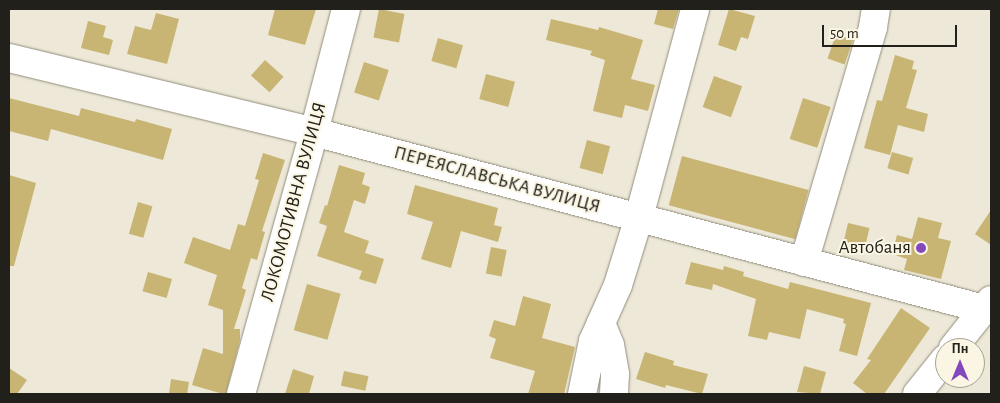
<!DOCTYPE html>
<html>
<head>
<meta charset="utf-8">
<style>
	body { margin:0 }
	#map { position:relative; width:1000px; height:403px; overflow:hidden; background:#ede8d7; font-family:"Alegreya Sans",sans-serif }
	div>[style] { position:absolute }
	.building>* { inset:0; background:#c8b574; transform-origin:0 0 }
	.roads { filter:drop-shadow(0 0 1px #918c7c) drop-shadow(0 0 1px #918c7c) }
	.minor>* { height:28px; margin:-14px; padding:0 14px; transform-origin:14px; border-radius:14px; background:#fff }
	.major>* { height:28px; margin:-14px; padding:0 14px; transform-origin:14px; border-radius:14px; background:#fff }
	.dots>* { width:14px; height:14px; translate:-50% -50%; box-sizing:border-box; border:2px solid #fbf6e4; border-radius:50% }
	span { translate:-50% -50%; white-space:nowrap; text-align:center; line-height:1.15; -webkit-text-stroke:4px #fbf6e4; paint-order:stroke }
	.street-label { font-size:19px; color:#22201a }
	.poi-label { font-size:19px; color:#22201a }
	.right { translate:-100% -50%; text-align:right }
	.frame { position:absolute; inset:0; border:10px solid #22201a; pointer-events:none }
	.north { position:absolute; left:935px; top:338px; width:50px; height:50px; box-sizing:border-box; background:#fbf6e4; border:1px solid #a4a093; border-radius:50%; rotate:0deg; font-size:14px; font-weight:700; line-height:20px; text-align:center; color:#22201a }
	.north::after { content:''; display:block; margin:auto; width:18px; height:22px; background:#8348be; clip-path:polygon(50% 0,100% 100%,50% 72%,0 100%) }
	.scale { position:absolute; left:822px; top:25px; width:135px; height:22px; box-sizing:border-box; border:2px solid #22201a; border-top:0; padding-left:6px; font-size:15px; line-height:18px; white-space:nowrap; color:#22201a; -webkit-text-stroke:4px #fbf6e4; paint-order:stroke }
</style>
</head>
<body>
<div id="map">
	<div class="building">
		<i style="clip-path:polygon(275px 9px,316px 9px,305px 45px,268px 35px)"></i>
		<i style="left:379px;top:9px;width:26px;height:29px;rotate:11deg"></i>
		<i style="clip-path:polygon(658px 9px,679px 9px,673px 29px,654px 24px)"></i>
		<i style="clip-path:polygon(729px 9px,755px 16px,748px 39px,741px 37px,736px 51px,718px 45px)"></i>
		<i style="clip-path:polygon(156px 13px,179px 19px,167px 64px,127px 54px,135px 26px,151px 30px)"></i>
		<i style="clip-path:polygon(551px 19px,598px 30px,599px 27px,643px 40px,631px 79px,655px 85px,648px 111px,625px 105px,622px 118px,593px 111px,605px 60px,590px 55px,592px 51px,546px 40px)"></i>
		<i style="clip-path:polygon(88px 21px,106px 26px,103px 37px,113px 40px,109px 55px,81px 48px)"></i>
		<i style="left:836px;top:34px;width:18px;height:26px;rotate:19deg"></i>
		<i style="left:438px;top:38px;width:26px;height:24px;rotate:16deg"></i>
		<i style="clip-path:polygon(895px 55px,914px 61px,912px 69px,917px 70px,906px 108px,928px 114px,924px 132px,898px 125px,890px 155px,864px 148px,877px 100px,882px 101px)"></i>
		<i style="left:265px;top:60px;width:25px;height:21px;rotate:42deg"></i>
		<i style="left:364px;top:62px;width:26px;height:32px;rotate:18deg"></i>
		<i style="left:486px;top:74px;width:30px;height:26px;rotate:15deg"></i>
		<i style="left:714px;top:76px;width:30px;height:33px;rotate:20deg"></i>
		<i style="clip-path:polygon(9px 98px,79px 116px,81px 108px,135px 122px,136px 119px,172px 129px,163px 160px,51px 129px,48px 141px,9px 131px)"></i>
		<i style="left:803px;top:98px;width:29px;height:43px;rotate:18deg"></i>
		<i style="left:587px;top:140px;width:24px;height:29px;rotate:15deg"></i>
		<i style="left:892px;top:152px;width:22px;height:17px;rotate:16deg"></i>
		<i style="clip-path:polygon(263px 153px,285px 160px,262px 231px,265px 232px,257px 260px,251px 258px,242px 288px,246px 290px,234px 329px,240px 329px,240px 340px,226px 394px,223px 394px,192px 385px,203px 348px,223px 354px,223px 310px,208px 305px,217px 275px,184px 263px,193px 237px,230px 250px,238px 224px,245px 226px,259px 180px,255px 179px)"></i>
		<i style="left:682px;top:156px;width:131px;height:51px;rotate:15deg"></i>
		<i style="clip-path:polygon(339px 165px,365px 173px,362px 184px,370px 187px,365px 204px,354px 200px,344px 232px,369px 241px,365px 253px,384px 259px,376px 284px,359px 279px,362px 271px,317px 256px,327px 226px,319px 223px,325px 205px,327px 206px)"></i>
		<i style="clip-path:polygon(9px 175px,36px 183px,14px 266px,9px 266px)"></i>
		<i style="clip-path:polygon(415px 185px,498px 208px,494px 225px,502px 227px,498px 242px,461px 231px,451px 268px,421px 259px,433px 222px,407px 214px)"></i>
		<i style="left:138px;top:202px;width:15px;height:33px;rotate:16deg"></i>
		<i style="clip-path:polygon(991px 210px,991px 245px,975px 234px)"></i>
		<i style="clip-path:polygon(918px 217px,942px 223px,938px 238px,951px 241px,941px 279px,904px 270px,907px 259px,892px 254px,897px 235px,912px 239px)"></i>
		<i style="left:848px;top:223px;width:22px;height:19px;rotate:13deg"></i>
		<i style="left:491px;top:247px;width:16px;height:27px;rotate:11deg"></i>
		<i style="clip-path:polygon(691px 262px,723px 270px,724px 266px,744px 272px,743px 276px,788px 289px,790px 282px,871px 303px,857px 356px,839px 351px,846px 324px,843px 323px,844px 319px,807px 309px,800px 339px,769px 332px,767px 340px,748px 336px,756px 299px,713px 284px,712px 290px,685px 284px)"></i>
		<i style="left:148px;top:272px;width:25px;height:20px;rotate:16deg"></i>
		<i style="left:307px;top:284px;width:35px;height:48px;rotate:16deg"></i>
		<i style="clip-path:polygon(523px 296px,551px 304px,542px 338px,575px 347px,564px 394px,528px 394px,535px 371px,490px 358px,496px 339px,489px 336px,494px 320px,515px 326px)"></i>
		<i style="clip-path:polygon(901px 308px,930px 328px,884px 394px,867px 394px,853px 383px,871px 360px,867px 359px)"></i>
		<i style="clip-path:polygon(645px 352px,674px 361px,673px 365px,708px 374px,702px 394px,666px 385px,665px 388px,636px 379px)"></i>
		<i style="clip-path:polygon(804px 366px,826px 372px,820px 394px,797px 392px)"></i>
		<i style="clip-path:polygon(9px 368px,27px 380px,17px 394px,9px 394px)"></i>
		<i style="clip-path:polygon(293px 369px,314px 376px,309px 394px,285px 394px)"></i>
		<i style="left:344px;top:371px;width:25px;height:15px;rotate:12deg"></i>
		<i style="clip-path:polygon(171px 379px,189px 382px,187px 394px,169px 394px)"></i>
	</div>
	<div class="roads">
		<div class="minor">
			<i style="left:9px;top:58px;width:314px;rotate:13.6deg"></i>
			<i style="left:314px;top:132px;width:693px;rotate:14.8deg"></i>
			<i style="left:804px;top:262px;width:245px;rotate:-73.6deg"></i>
			<i style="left:873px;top:27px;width:18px;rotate:-81deg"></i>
			<i style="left:601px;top:323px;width:24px;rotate:68deg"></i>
			<i style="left:610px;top:345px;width:29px;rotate:80deg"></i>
			<i style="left:615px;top:374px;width:20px;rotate:93deg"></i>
			<i style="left:241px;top:394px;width:272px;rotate:-74.4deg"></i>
			<i style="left:314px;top:132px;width:127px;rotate:-75.4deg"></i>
			<i style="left:582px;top:394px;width:54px;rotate:-78.3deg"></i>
			<i style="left:593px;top:341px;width:61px;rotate:-65.9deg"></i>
			<i style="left:618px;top:285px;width:71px;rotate:-72.8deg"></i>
			<i style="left:639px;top:217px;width:215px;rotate:-74.9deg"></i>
		</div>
		<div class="major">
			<i style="left:953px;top:348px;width:61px;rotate:-51.6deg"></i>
			<i style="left:917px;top:394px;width:45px;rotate:-51.3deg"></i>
		</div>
	</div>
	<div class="dots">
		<i style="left:921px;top:248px;background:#8348be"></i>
	</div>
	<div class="street-label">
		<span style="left:497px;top:180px;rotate:15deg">ПЕРЕЯСЛАВСЬКА ВУЛИЦЯ</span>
		<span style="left:294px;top:202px;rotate:-75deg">ЛОКОМОТИВНА ВУЛИЦЯ</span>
	</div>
	<div class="poi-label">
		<span class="right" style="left:911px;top:248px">Автобаня</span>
	</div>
	<div class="frame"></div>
	<div class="north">Пн</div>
	<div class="scale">50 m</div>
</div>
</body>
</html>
